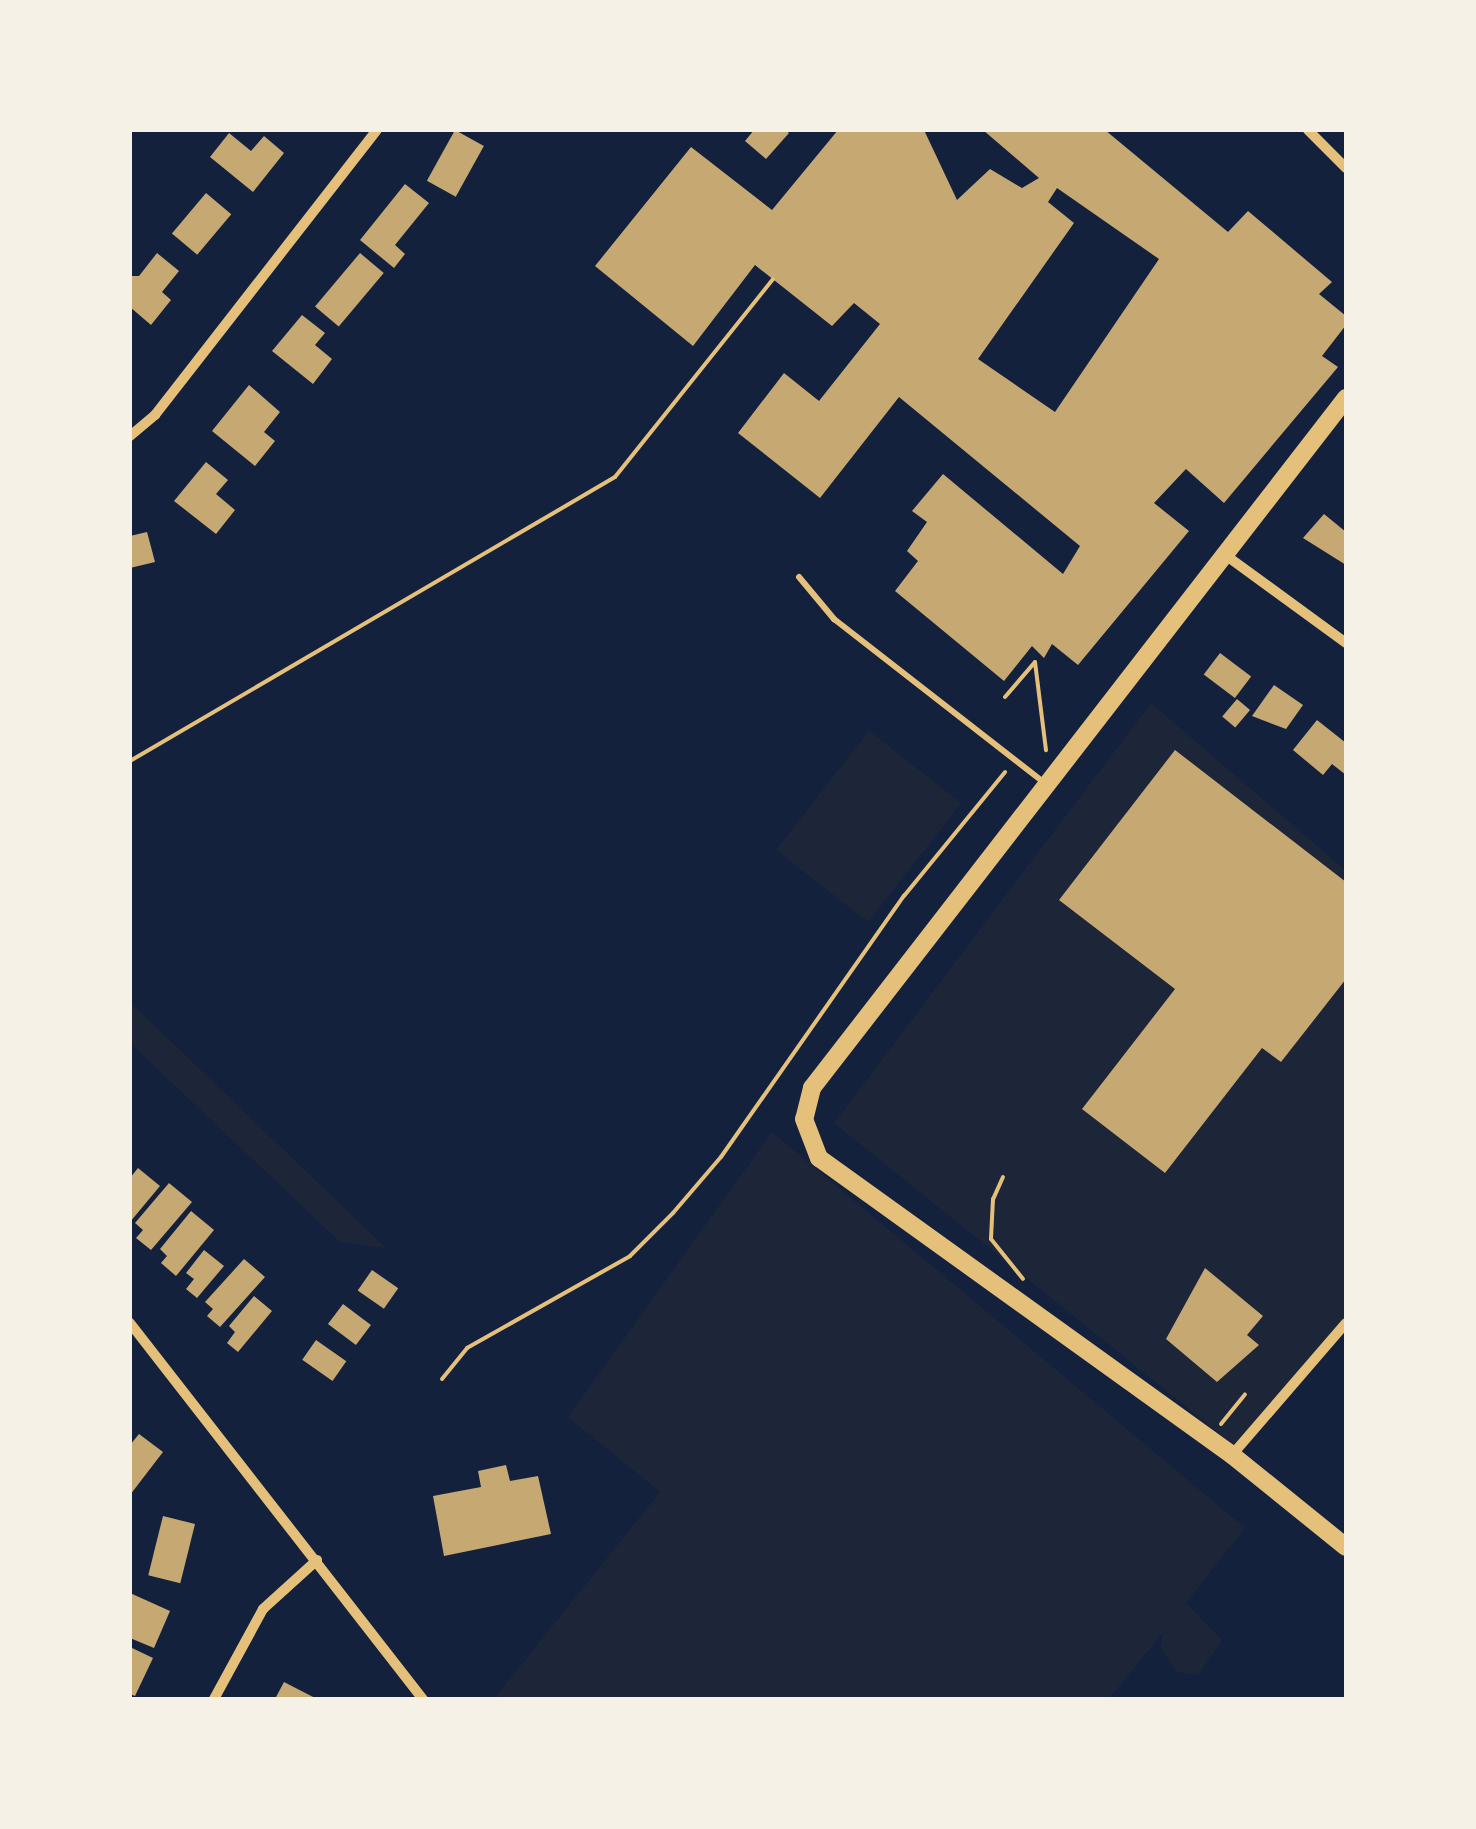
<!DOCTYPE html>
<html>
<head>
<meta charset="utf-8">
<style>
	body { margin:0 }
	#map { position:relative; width:1476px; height:1829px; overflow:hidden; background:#14213d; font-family:"Open Sans",sans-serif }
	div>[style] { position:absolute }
	.green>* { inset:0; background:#1d2539; transform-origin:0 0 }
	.building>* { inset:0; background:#c6a872; transform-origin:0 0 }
	.path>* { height:4px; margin:-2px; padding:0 2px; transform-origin:2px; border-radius:2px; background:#e5c07b }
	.service>* { height:6px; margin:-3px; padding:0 3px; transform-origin:3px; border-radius:3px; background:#e5c07b }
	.minor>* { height:10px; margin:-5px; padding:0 5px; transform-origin:5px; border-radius:5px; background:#e5c07b }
	.tertiary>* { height:18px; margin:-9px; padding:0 9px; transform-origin:9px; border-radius:9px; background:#e5c07b }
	span { translate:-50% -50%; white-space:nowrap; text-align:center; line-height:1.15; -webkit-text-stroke:10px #f6f1e7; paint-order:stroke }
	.frame { position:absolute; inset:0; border:132px solid #f6f1e7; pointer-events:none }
</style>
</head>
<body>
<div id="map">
	<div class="green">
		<i style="clip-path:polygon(1151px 703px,1346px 871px,1346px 1316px,1240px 1450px,834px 1123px)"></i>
		<i style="left:869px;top:731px;width:117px;height:151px;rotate:38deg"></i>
		<i style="clip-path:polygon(130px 1002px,386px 1248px,340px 1242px,130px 1043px)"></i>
		<i style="clip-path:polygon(772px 1132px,1245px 1528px,1186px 1603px,1222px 1640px,1198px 1675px,1177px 1672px,1160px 1647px,1164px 1631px,1109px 1699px,494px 1699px,660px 1492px,568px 1417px)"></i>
	</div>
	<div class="building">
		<i style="left:455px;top:130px;width:33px;height:58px;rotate:29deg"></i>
		<i style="clip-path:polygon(754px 130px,785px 130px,789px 133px,766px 159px,745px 141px)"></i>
		<i style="clip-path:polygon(evenodd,838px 130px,924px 130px,957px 200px,990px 169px,1022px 188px,1039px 178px,983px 130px,1105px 130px,1228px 232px,1248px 211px,1332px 282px,1319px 294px,1346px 316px,1346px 325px,1322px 356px,1338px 367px,1224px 503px,1186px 469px,1154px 503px,1189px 531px,1078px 665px,1052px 644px,1044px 658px,1032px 646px,1004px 681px,895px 591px,918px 561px,907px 551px,927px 522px,912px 511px,943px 474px,1063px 574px,1080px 546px,899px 397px,820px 498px,738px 433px,784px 373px,819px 401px,880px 324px,854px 303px,832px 326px,755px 265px,693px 346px,595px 266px,691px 147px,772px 210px,838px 130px,1057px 188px,1159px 259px,1055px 412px,978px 359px,1074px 223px,1048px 202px,1057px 188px)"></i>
		<i style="clip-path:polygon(229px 133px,251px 151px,264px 136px,284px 153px,253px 192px,210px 157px)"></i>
		<i style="clip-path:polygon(405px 184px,429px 203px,395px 245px,405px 254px,394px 268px,360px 240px)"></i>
		<i style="left:206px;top:193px;width:33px;height:53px;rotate:40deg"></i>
		<i style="clip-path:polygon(157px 253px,179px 271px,162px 292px,171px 300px,151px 325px,130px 307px,130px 276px,139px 276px)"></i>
		<i style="left:360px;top:253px;width:31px;height:70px;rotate:40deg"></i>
		<i style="clip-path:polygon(302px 315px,325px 333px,315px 345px,332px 359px,313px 384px,272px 351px)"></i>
		<i style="clip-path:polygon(249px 385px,280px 412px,264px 432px,275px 441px,255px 466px,212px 431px)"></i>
		<i style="clip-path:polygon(206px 462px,228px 480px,216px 494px,235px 510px,216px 534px,174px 501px)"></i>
		<i style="clip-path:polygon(1324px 514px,1346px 532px,1346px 565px,1303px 538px)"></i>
		<i style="clip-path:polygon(147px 532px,155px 562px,130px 568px,130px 536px)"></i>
		<i style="left:1220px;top:653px;width:39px;height:27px;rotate:37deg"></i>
		<i style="clip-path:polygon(1274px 685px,1303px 705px,1286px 729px,1252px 716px)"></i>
		<i style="left:1237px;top:699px;width:17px;height:23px;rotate:40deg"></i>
		<i style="clip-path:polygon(1317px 720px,1346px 743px,1346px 775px,1332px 764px,1323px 775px,1293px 750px)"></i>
		<i style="clip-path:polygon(1175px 750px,1346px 882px,1346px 979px,1281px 1062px,1262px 1048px,1165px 1173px,1082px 1109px,1175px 989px,1059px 900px)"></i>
		<i style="clip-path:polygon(138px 1168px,160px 1186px,130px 1222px,130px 1178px)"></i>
		<i style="clip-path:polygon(169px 1183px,192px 1202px,151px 1250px,136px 1238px,143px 1230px,135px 1223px)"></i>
		<i style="clip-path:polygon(191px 1211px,214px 1230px,176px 1276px,161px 1263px,167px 1256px,160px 1249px)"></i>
		<i style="clip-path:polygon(204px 1250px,224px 1266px,197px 1298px,186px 1289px,194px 1279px,186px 1273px)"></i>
		<i style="clip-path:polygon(244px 1259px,265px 1277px,220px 1327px,207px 1316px,213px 1309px,205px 1302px)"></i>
		<i style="clip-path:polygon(1205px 1268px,1263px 1316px,1247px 1335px,1259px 1345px,1217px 1382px,1166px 1339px)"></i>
		<i style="left:372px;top:1270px;width:32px;height:25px;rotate:35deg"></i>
		<i style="clip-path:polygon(254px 1296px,272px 1311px,238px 1352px,227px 1343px,235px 1332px,229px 1326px)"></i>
		<i style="left:343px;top:1304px;width:35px;height:25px;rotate:37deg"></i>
		<i style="left:316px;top:1340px;width:37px;height:24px;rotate:35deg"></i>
		<i style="clip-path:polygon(139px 1434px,163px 1452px,130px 1495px,130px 1445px)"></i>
		<i style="clip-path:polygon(506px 1465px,510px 1481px,538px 1476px,551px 1534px,444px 1556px,433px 1496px,481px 1487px,478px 1471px)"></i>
		<i style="left:163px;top:1516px;width:33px;height:61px;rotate:14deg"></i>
		<i style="clip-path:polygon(130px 1593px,170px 1611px,154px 1648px,130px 1638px)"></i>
		<i style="clip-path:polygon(130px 1647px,153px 1658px,135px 1696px,130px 1694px)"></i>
		<i style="clip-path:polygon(284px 1682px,317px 1699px,275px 1699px)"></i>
	</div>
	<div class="path">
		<i style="left:1005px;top:697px;width:46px;rotate:-49.4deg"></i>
		<i style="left:1035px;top:662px;width:89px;rotate:82.9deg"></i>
		<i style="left:130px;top:761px;width:562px;rotate:-30.35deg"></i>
		<i style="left:615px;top:477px;width:253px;rotate:-51.4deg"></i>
		<i style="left:1003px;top:1177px;width:24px;rotate:114deg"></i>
		<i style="left:993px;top:1199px;width:40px;rotate:92.9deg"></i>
		<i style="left:991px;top:1239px;width:51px;rotate:51.3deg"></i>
		<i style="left:442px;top:1379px;width:40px;rotate:-51deg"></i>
		<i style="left:467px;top:1348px;width:187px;rotate:-29.4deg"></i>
		<i style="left:630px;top:1256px;width:61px;rotate:-45deg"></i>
		<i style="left:673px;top:1213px;width:74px;rotate:-49.4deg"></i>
		<i style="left:721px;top:1157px;width:319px;rotate:-55deg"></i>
		<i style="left:904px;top:896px;width:160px;rotate:-50.8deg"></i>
		<i style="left:1221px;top:1424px;width:38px;rotate:-51deg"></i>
	</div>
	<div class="service">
		<i style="left:799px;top:577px;width:55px;rotate:50.2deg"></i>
		<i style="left:834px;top:619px;width:269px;rotate:37.9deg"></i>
	</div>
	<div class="minor">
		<i style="left:1308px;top:130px;width:54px;rotate:45deg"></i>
		<i style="left:130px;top:436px;width:33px;rotate:-40deg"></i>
		<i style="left:155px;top:415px;width:361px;rotate:-52.1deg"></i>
		<i style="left:1224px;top:554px;width:151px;rotate:36.1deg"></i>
		<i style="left:130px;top:1323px;width:477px;rotate:52.1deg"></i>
		<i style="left:1232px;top:1455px;width:174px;rotate:-49.2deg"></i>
		<i style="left:214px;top:1699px;width:102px;rotate:-61.4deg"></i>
		<i style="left:263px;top:1609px;width:73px;rotate:-42.2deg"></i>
	</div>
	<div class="tertiary">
		<i style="left:1346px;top:398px;width:872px;rotate:127.74deg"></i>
		<i style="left:812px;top:1088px;width:32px;rotate:104deg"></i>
		<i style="left:804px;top:1119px;width:42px;rotate:69deg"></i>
		<i style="left:819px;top:1158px;width:509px;rotate:35.72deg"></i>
		<i style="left:1232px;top:1455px;width:146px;rotate:38.9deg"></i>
	</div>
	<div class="frame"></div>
</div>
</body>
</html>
